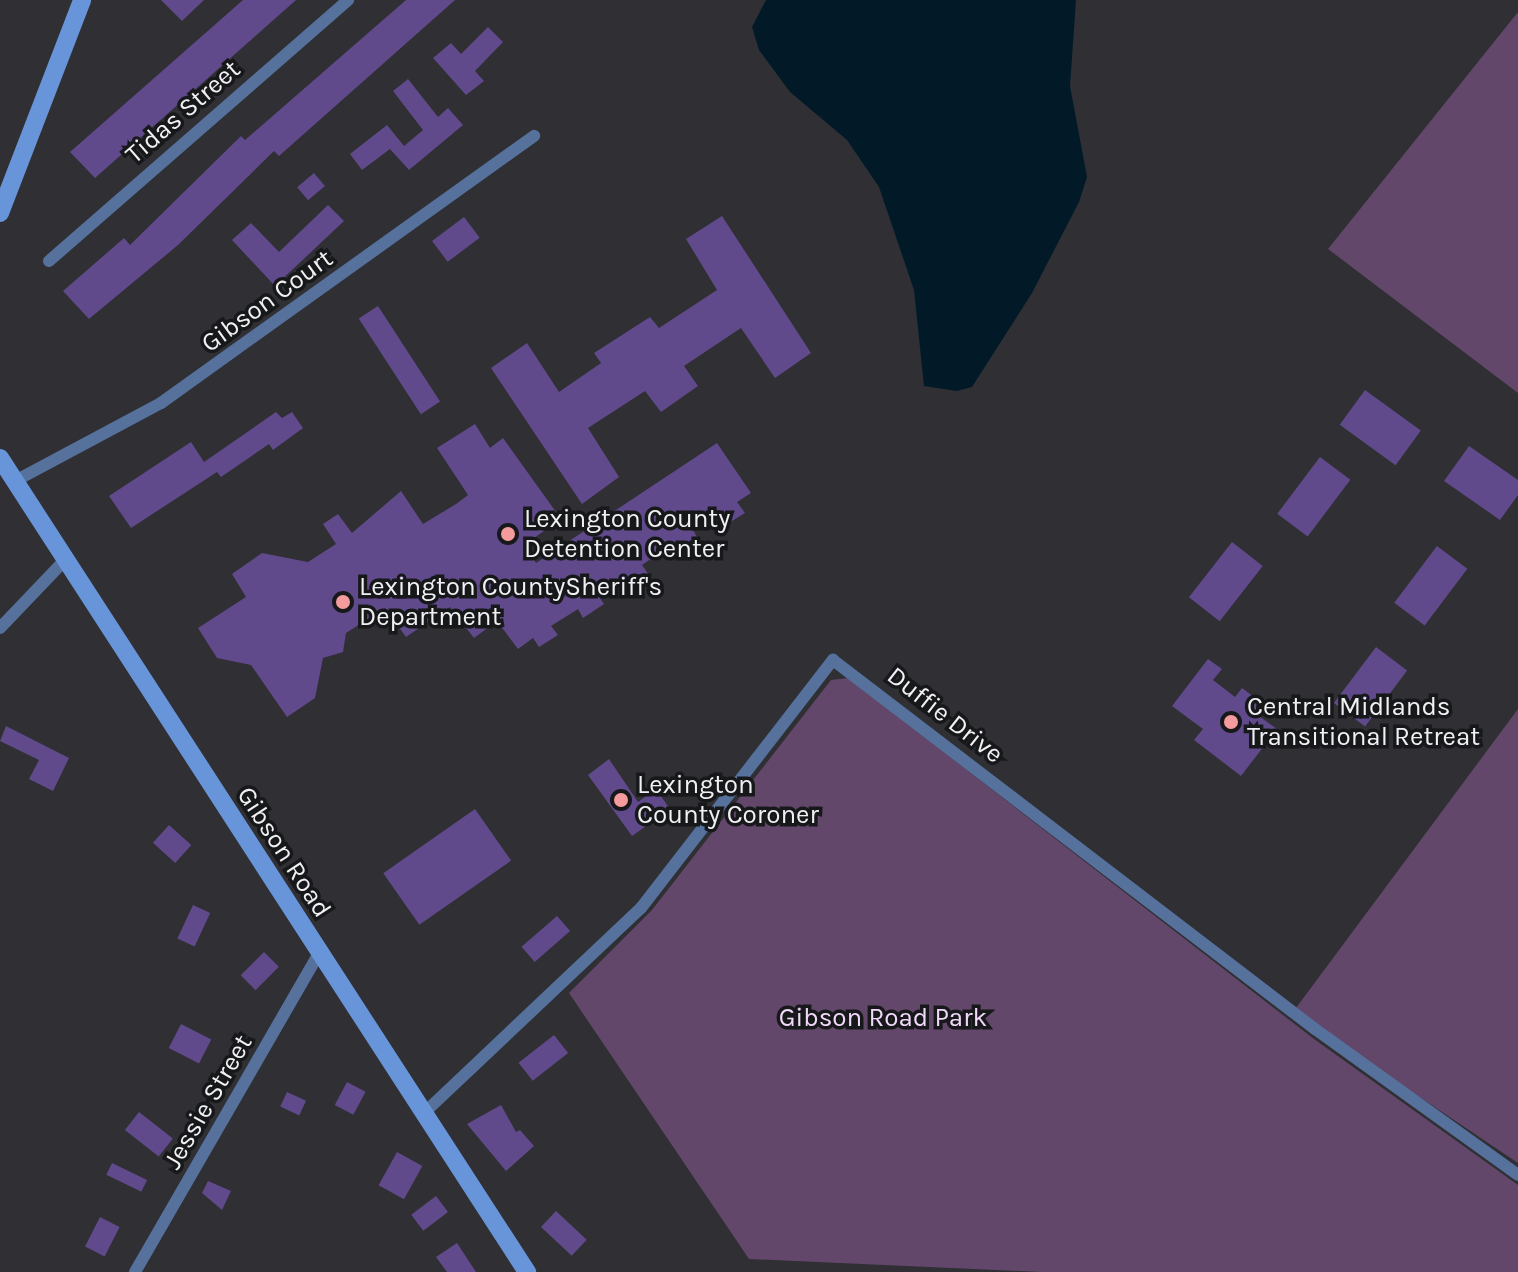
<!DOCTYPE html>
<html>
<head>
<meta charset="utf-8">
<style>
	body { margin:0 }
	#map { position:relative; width:1518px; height:1272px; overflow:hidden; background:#2f2f34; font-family:Karla,sans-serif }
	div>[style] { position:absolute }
	.green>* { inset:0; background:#62476a }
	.water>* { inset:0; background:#021a28 }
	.building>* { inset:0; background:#604a8b; transform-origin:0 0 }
	.street>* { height:12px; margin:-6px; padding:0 6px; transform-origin:6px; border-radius:6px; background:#55719c }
	.secondary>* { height:18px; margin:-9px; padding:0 9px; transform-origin:9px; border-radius:9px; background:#6895d9 }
	.dots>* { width:22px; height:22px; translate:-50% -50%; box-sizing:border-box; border:4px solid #17181a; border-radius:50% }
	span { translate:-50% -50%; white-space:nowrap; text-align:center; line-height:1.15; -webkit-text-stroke:7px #17181a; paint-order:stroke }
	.street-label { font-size:26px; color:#f1f1f5 }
	.poi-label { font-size:26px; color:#f1f1f5 }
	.left { translate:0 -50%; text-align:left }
	.park-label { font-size:26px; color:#f2d8fa }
</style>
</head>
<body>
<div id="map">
	<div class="green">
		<i style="clip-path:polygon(1518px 12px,1518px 393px,1328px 249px)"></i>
		<i style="clip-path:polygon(848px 678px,1314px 1039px,1518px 1185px,1518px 1272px,1042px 1272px,749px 1259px,569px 993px,652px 910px,831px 680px)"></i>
		<i style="clip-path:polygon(1518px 709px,1518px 1163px,1293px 1012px)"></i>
	</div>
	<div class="water">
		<i style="clip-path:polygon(766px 0,1076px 0,1070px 86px,1087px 177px,1079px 202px,1032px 293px,972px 387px,957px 391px,924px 386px,914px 290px,879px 187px,847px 140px,790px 92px,759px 50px,752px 27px)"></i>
	</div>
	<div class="building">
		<i style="clip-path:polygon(161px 0,204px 0,182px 21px)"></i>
		<i style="clip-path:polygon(243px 0,296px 0,95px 178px,70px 152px)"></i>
		<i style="clip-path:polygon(406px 0,455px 0,279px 156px,274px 151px,178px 245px,89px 319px,63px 291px,124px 238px,130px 245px,241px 136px,245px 140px)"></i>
		<i style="clip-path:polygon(488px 27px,503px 42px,475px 71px,484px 81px,466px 95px,433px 58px,451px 43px,461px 54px)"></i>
		<i style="clip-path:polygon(408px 79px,438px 117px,448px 108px,463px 125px,409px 170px,390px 149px,362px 170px,350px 154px,387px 125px,404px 146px,423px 130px,393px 91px)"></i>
		<i style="left:314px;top:173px;width:17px;height:22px;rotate:50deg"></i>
		<i style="clip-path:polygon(328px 205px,344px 221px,275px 286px,232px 240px,251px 223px,279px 252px)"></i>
		<i style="clip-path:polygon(722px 216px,811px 353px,775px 378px,741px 328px,684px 366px,698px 386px,661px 412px,645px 391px,588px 428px,619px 477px,582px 504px,491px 368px,527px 343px,559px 392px,601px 363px,594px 353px,650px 317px,659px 328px,717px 290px,686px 239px)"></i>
		<i style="left:464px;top:217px;width:26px;height:40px;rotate:53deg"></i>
		<i style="left:378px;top:306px;width:114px;height:23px;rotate:57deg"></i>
		<i style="left:1365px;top:390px;width:69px;height:43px;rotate:36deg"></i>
		<i style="clip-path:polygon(276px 412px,282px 418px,292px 412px,303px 428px,273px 450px,269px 444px,221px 477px,217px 472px,131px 528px,109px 496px,191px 442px,204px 462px)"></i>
		<i style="clip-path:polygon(475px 424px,490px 448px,503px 438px,561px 519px,524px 545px,536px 563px,717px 443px,751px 493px,737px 502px,745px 513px,724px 526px,717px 514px,693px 530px,700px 542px,678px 556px,671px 545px,642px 565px,649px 575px,628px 589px,620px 578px,597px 594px,604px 604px,583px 618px,578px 609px,551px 626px,558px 635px,539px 647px,533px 638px,518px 649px,497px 621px,474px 638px,450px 607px,406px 637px,385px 608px,346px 633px,343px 652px,323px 658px,315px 698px,287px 717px,251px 665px,217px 658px,198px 628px,246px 597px,232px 574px,262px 553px,308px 562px,336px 544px,323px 524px,338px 514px,352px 533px,401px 491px,423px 524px,456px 504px,468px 495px,437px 448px)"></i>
		<i style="clip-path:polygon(1469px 446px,1518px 480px,1518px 495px,1500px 520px,1444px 481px)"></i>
		<i style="left:1320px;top:457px;width:38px;height:71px;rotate:37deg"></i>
		<i style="left:1232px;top:542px;width:39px;height:70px;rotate:38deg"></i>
		<i style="left:1437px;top:546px;width:38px;height:71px;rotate:37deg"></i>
		<i style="left:1376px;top:647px;width:39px;height:70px;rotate:37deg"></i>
		<i style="clip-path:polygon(1208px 659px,1222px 669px,1213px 680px,1235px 697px,1242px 688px,1266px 706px,1259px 716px,1277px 729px,1241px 776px,1194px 740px,1203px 729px,1172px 706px)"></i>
		<i style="clip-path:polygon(6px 726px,69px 758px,53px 791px,29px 779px,39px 760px,0 741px)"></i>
		<i style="clip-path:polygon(609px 759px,638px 802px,656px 789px,670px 809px,632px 836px,588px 775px)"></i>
		<i style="left:475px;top:809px;width:63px;height:112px;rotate:55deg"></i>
		<i style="left:169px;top:825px;width:30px;height:24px;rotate:42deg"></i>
		<i style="left:193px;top:905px;width:19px;height:37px;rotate:25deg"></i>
		<i style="left:557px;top:916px;width:20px;height:47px;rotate:49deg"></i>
		<i style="left:264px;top:952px;width:21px;height:33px;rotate:45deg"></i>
		<i style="left:181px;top:1024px;width:34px;height:27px;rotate:27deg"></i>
		<i style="left:554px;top:1035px;width:23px;height:45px;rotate:52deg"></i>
		<i style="left:347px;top:1082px;width:21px;height:26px;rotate:28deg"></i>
		<i style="left:287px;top:1092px;width:21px;height:16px;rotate:25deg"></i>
		<i style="clip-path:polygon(501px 1105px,516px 1132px,520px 1130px,534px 1146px,506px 1171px,467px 1124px)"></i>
		<i style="left:139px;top:1112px;width:43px;height:23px;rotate:38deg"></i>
		<i style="left:397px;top:1152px;width:29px;height:38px;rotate:29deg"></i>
		<i style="left:112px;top:1163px;width:39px;height:13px;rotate:26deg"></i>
		<i style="clip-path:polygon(208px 1181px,231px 1191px,222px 1210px,202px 1193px)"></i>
		<i style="left:436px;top:1196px;width:20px;height:31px;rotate:53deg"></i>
		<i style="left:556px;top:1211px;width:42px;height:22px;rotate:43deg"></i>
		<i style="left:100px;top:1217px;width:22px;height:33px;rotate:27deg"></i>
		<i style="clip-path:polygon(457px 1243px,476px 1272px,447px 1272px,436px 1257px)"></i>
	</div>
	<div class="street">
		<i style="left:49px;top:261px;width:397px;rotate:-41.1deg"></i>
		<i style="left:15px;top:481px;width:166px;rotate:-28.1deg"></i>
		<i style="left:161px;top:403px;width:459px;rotate:-35.6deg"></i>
		<i style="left:0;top:628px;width:93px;rotate:-46.3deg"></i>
		<i style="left:424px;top:1113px;width:299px;rotate:-43.4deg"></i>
		<i style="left:641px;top:908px;width:314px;rotate:-52.3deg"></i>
		<i style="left:833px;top:660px;width:607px;rotate:37.44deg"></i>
		<i style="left:1315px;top:1029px;width:250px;rotate:35.7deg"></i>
		<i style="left:135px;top:1272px;width:368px;rotate:-60deg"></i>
	</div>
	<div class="secondary">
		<i style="left:0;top:213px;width:228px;rotate:-68.9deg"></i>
		<i style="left:0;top:458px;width:970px;rotate:57.08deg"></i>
	</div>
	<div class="dots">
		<i style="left:508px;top:534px;background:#f59b9d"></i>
		<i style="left:343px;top:602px;background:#f59b9d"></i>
		<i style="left:1231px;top:722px;background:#f59b9d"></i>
		<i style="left:621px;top:800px;background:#f59b9d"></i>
	</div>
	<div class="street-label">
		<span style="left:183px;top:112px;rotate:-41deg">Tidas Street</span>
		<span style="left:267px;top:301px;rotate:-36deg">Gibson Court</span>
		<span style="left:945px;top:715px;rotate:38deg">Duffie Drive</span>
		<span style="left:284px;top:852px;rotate:57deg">Gibson Road</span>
		<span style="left:208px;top:1102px;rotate:-60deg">Jessie Street</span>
	</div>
	<div class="poi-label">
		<span class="left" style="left:524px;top:534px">Lexington County<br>Detention Center</span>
		<span class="left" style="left:359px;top:602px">Lexington CountySheriff's<br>Department</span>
		<span class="left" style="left:1247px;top:722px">Central Midlands<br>Transitional Retreat</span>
		<span class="left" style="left:637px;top:800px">Lexington<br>County Coroner</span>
	</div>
	<div class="park-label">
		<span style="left:883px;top:1018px">Gibson Road Park</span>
	</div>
</div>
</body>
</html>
